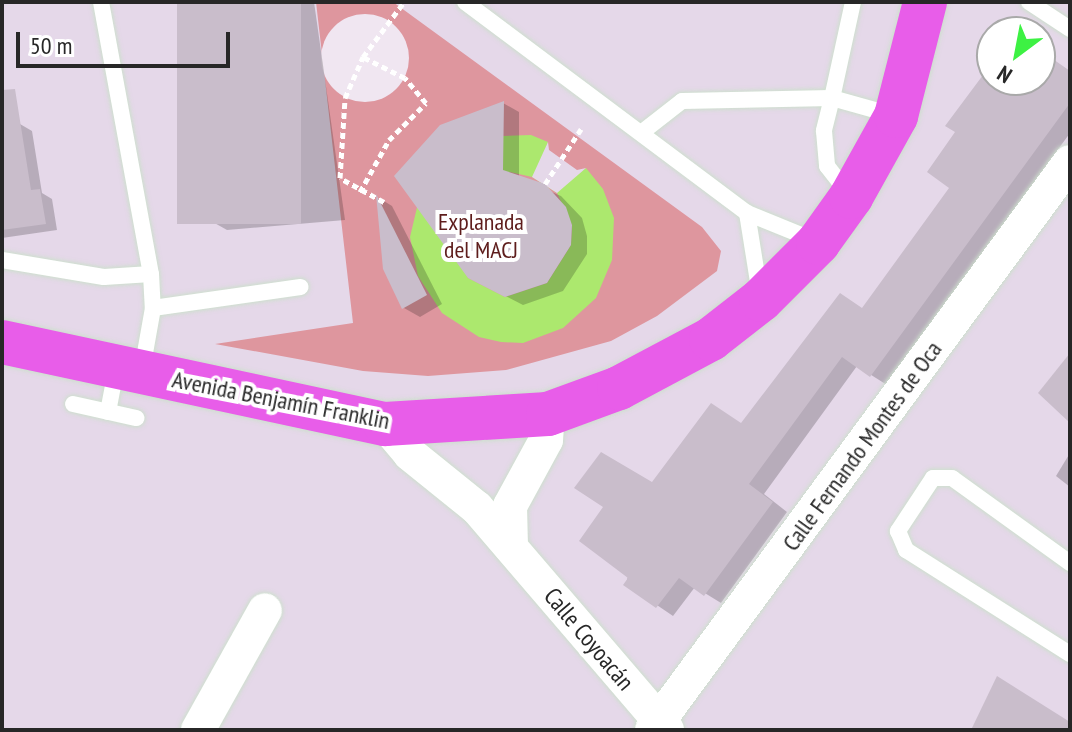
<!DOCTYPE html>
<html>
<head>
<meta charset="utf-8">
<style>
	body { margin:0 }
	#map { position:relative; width:1072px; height:732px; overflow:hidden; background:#e5d8e9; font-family:"PT Sans Narrow",sans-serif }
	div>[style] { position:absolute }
	.green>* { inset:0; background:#de969e }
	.plaza>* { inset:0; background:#f0e6f1 }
	.round { border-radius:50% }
	.water>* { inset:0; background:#ace86e }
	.pier>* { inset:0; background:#e5d8e9 }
	.shadow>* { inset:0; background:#0003 }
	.building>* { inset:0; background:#c9bdcb; transform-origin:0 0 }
	.path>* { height:5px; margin-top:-2.5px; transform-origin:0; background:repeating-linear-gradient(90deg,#fff 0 6px,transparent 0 10px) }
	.roads { filter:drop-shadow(0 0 2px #cedfce) drop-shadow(0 0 2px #cedfce) }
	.lane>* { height:16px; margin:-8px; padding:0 8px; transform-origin:8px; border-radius:8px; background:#fff }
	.street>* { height:34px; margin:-17px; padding:0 17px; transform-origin:17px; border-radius:17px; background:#fff }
	.primary>* { height:44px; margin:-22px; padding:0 22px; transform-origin:22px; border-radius:22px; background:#e85de9 }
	span { translate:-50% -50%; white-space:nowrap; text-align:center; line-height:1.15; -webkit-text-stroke:8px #fff; paint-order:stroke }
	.park-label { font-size:24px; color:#5e1d1c }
	.street-label { font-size:24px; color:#272727 }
	.frame { position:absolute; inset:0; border:4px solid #272727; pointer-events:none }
	.north { position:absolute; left:976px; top:16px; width:80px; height:80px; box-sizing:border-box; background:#fff; border:2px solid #a9a9a9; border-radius:50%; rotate:212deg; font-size:22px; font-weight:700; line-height:32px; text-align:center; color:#272727 }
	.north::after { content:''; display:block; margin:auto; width:28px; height:36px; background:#3df143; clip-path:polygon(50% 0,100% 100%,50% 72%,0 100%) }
	.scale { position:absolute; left:16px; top:32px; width:214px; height:36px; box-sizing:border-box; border:4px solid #272727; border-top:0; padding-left:10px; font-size:24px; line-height:28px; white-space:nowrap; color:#272727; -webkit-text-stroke:6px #fff; paint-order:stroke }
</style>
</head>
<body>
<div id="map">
	<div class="green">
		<i style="clip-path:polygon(316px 2px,393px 2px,702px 227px,721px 251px,717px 271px,657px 316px,611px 341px,506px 370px,428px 376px,363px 371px,215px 344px,353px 323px)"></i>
	</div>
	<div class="plaza">
		<i class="round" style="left:321px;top:14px;width:88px;height:88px"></i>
	</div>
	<div class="water">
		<i style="clip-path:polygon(evenodd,531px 135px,548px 142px,544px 152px,577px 175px,586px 168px,603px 189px,614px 218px,612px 260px,596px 298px,563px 328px,523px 343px,501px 342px,479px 337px,442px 313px,418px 276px,410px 237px,419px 199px,503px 136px,531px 135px,510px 172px,532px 177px,557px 193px,572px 225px,571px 245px,547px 283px,505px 297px,468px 278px,451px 245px,493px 176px,510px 172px)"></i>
	</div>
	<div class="pier">
		<i style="clip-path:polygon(548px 142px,549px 150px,577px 170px,586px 168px,557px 193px,532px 177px)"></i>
	</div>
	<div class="shadow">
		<i style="clip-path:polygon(179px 2px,314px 2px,345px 220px,227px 230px,211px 221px)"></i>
		<i style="clip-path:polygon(1040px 51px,1070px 73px,1070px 133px,887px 385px,857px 366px,764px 494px,787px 512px,721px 603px,695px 587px,673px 616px,626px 584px,652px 484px,742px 424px,864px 310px,952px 188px,1003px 89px,1010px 80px,1040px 80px)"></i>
		<i style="clip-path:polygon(503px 103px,519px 112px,519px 178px,561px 196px,582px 218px,587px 236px,587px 254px,563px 291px,523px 305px,486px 286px)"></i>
		<i style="clip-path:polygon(20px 124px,32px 131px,42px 193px,52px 199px,57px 230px,2px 238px,2px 127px)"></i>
		<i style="clip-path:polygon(379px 198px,392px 206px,442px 304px,420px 317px,404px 308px,385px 269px)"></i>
		<i style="clip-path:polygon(1070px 453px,1070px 487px,1056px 476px)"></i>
	</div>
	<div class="building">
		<i style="left:177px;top:2px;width:124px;height:222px"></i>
		<i style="clip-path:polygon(1040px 50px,1070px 71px,1070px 103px,870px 377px,842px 357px,749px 484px,773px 502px,704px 596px,679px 578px,656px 608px,623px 585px,628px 578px,579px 541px,603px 507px,574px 488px,601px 452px,652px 482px,711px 403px,741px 423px,840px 293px,862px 308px,949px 188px,927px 172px,955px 132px,945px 126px,983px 75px,1002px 88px,1008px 80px,1040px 80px)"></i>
		<i style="clip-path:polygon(15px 89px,31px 190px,40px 189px,46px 224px,2px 230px,2px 90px)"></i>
		<i style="clip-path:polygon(504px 101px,503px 170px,545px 184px,566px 207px,572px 225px,571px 245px,547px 283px,505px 297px,468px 278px,394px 176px,440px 125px)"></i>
		<i style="clip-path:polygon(376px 194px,427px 295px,402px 309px,383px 269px)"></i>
		<i style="clip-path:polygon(1070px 353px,1070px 423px,1038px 393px)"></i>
		<i style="clip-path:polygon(997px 676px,1070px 722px,1070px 730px,971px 730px)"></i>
	</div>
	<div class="path">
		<i style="left:545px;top:184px;width:66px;rotate:-56.8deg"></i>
		<i style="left:360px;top:192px;width:60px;rotate:-60.9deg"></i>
		<i style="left:389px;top:140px;width:52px;rotate:-45deg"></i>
		<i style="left:426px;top:103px;width:33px;rotate:-130deg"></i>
		<i style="left:405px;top:78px;width:47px;rotate:-153.4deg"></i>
		<i style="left:384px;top:202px;width:50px;rotate:-151.4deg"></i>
		<i style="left:340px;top:178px;width:80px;rotate:-86.4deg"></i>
		<i style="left:345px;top:98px;width:45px;rotate:-66.3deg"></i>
		<i style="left:363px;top:57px;width:69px;rotate:-53.3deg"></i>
	</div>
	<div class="roads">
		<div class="lane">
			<i style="left:101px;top:2px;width:277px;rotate:79.6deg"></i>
			<i style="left:151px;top:274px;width:34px;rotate:87deg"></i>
			<i style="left:153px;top:308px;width:63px;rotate:100.1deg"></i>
			<i style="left:465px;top:2px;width:352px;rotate:36.8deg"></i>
			<i style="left:747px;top:213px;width:74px;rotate:22.1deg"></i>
			<i style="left:853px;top:2px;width:98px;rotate:102.3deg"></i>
			<i style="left:832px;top:98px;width:63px;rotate:15.6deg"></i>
			<i style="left:1029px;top:2px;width:49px;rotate:33.4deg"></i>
			<i style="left:641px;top:133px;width:52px;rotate:-38deg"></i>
			<i style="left:682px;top:101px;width:150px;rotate:-1.1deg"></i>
			<i style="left:832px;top:98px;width:34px;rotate:104deg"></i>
			<i style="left:824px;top:131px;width:35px;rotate:85deg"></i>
			<i style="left:827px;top:166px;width:36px;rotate:52deg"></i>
			<i style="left:747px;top:213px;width:82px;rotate:80.9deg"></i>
			<i style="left:2px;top:260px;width:103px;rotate:9.5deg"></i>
			<i style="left:104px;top:277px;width:47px;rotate:-3.7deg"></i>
			<i style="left:153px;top:308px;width:149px;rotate:-8.1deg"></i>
			<i style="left:73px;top:404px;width:65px;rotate:12.5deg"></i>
			<i style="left:108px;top:412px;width:43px;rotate:-79.2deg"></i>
			<i style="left:1070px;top:563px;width:145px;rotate:-144.2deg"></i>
			<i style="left:952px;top:478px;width:19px;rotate:180deg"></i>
			<i style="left:933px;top:478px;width:64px;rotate:123.4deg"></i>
			<i style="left:898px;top:531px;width:21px;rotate:67deg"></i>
			<i style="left:906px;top:550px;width:194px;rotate:32.4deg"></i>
		</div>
		<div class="street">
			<i style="left:385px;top:424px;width:39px;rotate:50deg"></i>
			<i style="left:410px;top:454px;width:86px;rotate:38.9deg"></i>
			<i style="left:477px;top:508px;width:292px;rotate:49.4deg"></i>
			<i style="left:511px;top:547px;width:41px;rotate:-91.4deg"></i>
			<i style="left:510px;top:506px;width:75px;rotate:-61.4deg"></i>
			<i style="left:546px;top:440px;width:26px;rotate:-86deg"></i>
			<i style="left:198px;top:730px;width:137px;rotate:-60.8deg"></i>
			<i style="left:652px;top:730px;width:705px;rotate:-53.65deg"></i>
		</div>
		<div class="primary">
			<i style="left:2px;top:342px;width:392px;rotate:12.1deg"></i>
			<i style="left:385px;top:424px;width:163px;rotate:-3.5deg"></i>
			<i style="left:548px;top:414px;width:76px;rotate:-20.1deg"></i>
			<i style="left:619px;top:388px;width:104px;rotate:-28deg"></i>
			<i style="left:711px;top:339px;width:63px;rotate:-38deg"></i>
			<i style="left:761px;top:300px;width:81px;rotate:-45deg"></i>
			<i style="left:818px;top:243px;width:57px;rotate:-54.3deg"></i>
			<i style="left:851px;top:197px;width:93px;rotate:-60.9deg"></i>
			<i style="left:896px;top:116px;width:118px;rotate:-75.7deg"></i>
		</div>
	</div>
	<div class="park-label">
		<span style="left:481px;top:236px">Explanada<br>del MACJ</span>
	</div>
	<div class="street-label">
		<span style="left:281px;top:400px;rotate:11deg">Avenida Benjamín Franklin</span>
		<span style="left:862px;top:446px;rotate:-54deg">Calle Fernando Montes de Oca</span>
		<span style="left:589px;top:639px;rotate:50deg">Calle Coyoacán</span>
	</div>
	<div class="frame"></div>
	<div class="north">N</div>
	<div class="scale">50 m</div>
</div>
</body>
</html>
